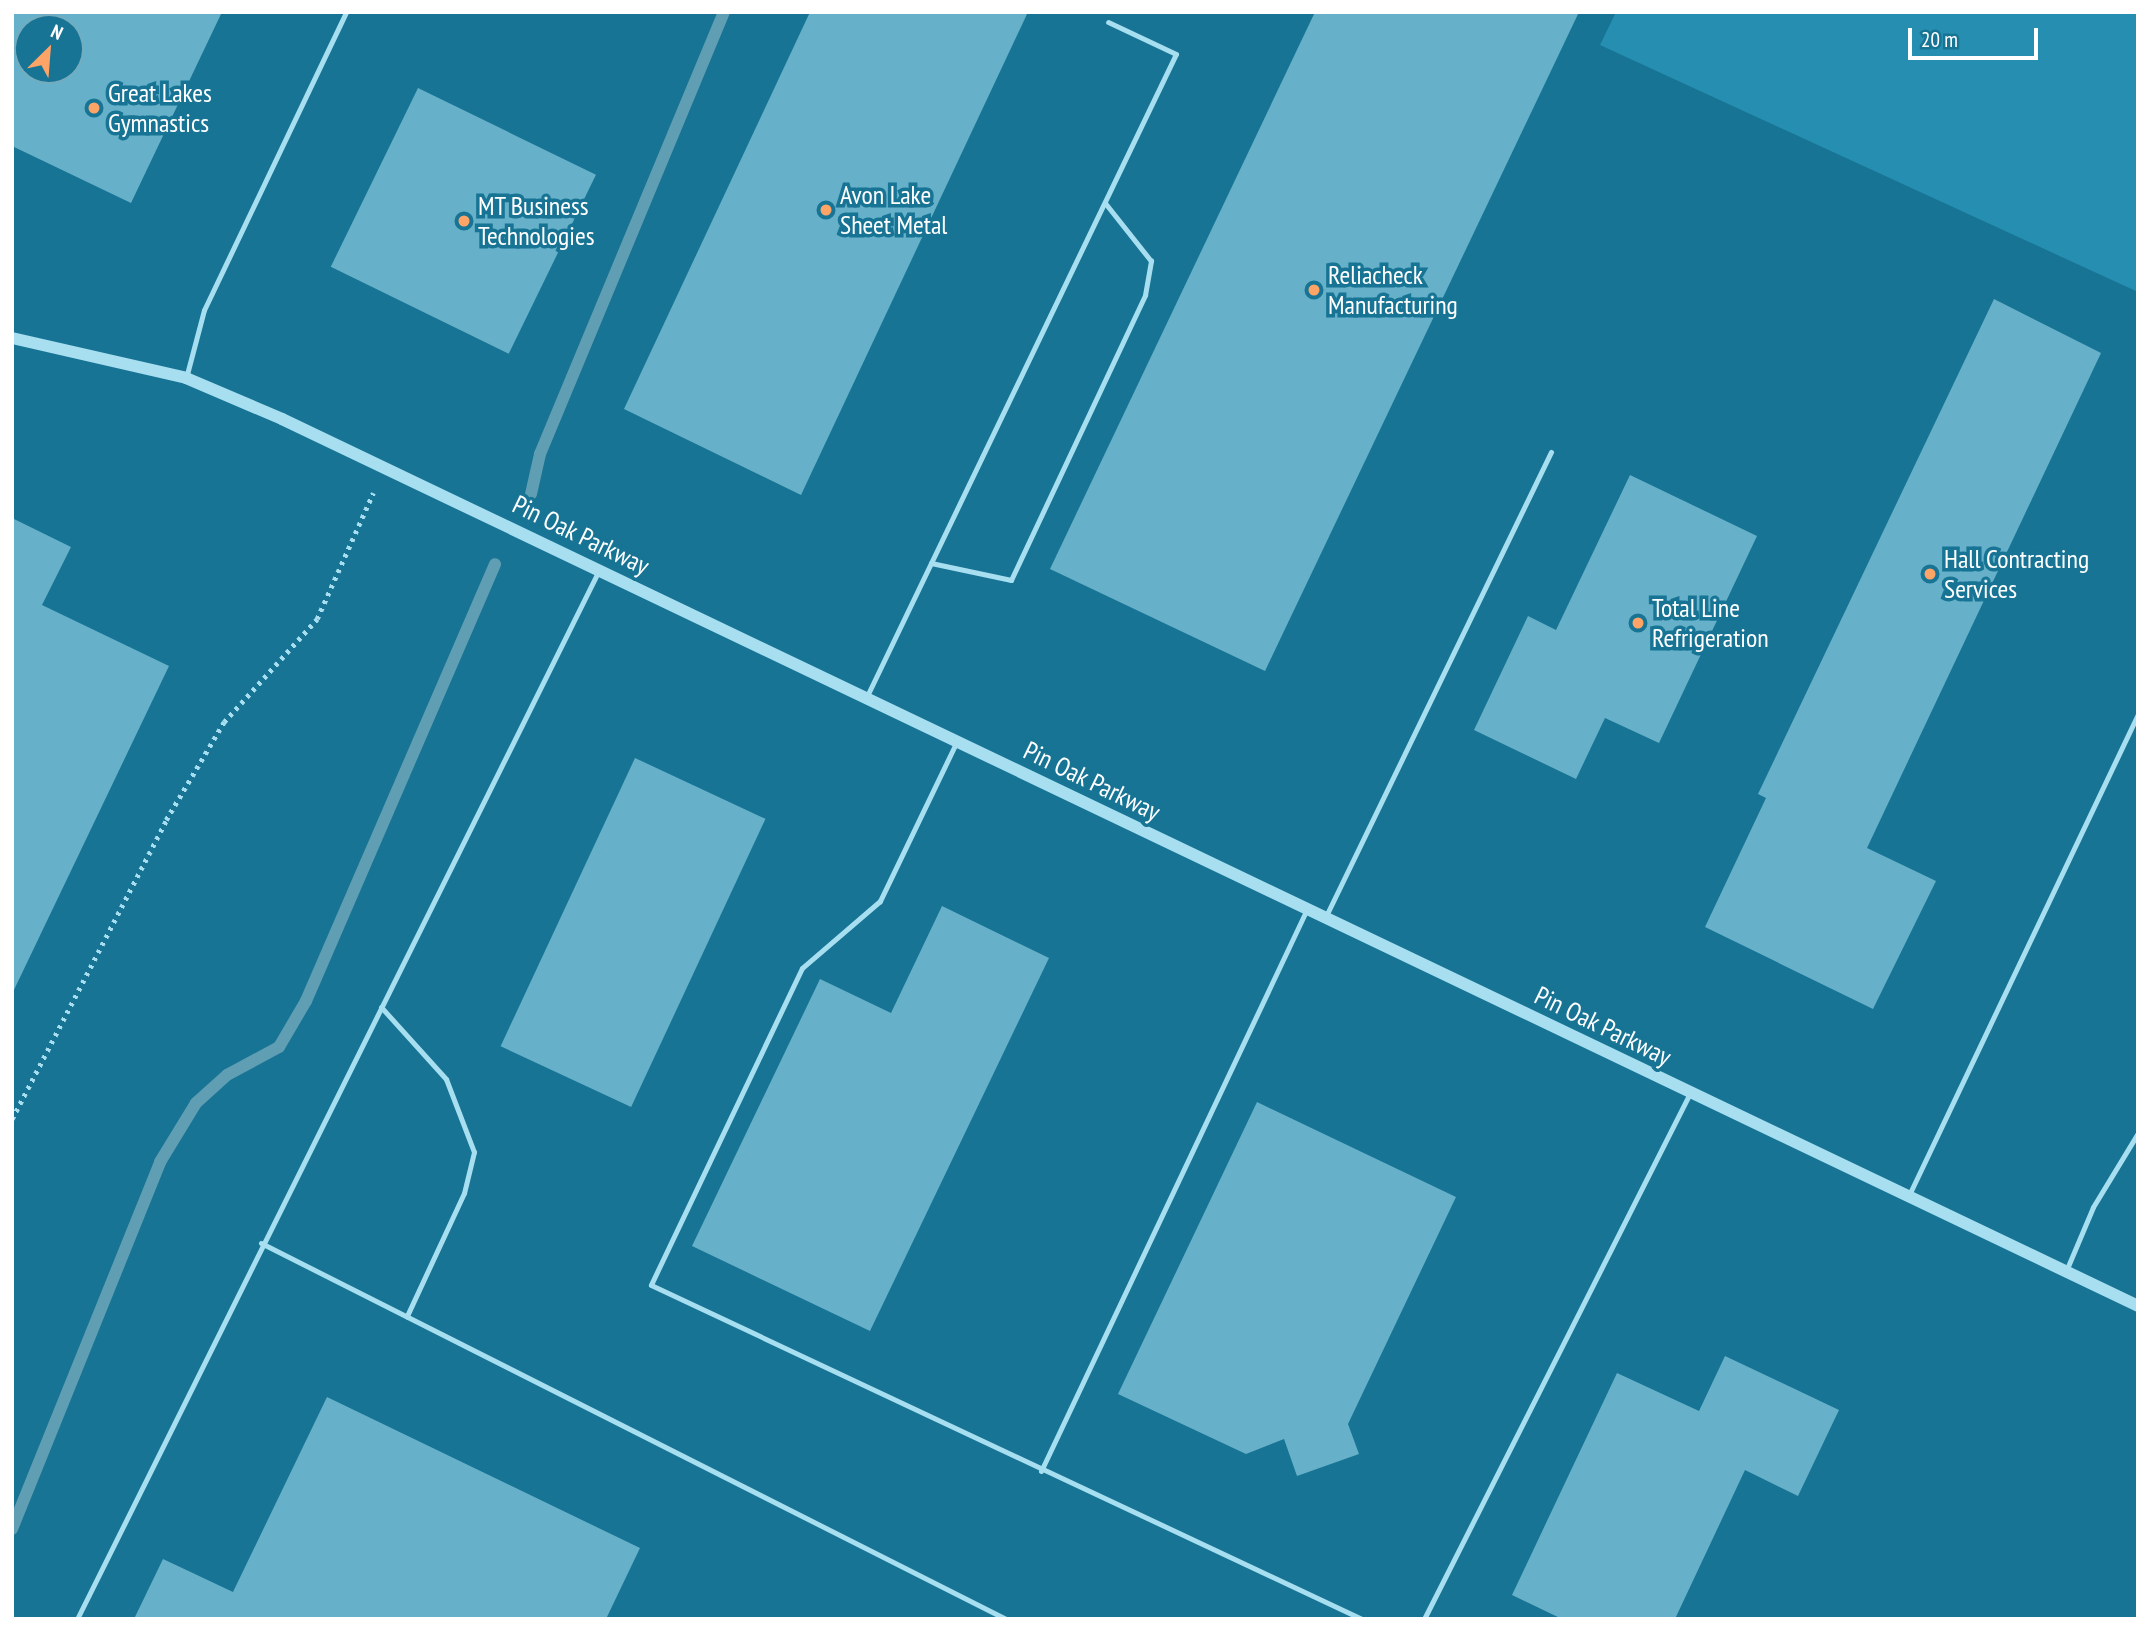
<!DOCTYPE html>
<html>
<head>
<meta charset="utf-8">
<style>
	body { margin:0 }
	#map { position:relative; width:2150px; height:1631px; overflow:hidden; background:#177494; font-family:"PT Sans Narrow",sans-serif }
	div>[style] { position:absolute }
	.green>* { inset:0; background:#268fb1 }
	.stream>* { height:12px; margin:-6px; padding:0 6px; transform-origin:6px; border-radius:6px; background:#609eb4 }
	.building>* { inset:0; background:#66b1c9; transform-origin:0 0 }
	.path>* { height:4.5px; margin-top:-2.25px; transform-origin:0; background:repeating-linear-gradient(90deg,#a7dff1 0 3.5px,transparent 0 8.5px) }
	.service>* { height:5px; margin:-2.5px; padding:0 2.5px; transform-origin:2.5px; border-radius:2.5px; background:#a7dff1 }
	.tertiary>* { height:12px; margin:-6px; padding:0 6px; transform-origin:6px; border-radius:6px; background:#a7dff1 }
	.dots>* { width:19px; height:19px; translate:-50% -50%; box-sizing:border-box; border:4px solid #177494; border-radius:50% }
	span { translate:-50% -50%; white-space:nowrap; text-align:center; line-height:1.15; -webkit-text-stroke:7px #177494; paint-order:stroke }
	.poi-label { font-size:26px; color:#fff }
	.left { translate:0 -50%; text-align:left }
	.street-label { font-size:26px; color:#fff }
	.frame { position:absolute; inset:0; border:14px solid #fff; pointer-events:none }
	.north { position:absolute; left:14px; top:14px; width:70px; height:70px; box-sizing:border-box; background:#177494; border:2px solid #74acbf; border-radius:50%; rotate:25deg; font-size:19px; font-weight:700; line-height:28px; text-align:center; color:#fff }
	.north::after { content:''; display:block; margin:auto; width:24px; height:32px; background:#ffa467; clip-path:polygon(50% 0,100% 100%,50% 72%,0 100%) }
	.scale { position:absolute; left:1908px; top:28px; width:130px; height:32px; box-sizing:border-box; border:4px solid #fff; border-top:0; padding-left:9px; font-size:21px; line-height:24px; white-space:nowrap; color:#fff; -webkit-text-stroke:5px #177494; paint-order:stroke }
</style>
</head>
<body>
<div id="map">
	<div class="green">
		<i style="clip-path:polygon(1616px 12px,2138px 12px,2138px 292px,1600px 45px)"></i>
	</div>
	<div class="stream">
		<i style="left:531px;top:494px;width:41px;rotate:-77.3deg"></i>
		<i style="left:540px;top:454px;width:479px;rotate:-67.4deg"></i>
		<i style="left:12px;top:1529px;width:396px;rotate:-68deg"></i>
		<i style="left:160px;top:1162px;width:69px;rotate:-58.6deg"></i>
		<i style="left:196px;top:1103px;width:42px;rotate:-42.1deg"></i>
		<i style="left:227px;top:1075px;width:59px;rotate:-28.3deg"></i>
		<i style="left:279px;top:1047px;width:53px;rotate:-59.6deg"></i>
		<i style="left:306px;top:1001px;width:476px;rotate:-66.6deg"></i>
	</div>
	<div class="building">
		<i style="clip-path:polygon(evenodd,12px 12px,222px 12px,131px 203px,12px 146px,12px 12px,28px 28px,70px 28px,70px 70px,28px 70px,28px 28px)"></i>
		<i style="clip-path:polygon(810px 12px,1028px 12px,801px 495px,624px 409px)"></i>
		<i style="clip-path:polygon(1315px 12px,1579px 12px,1265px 671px,1050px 569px)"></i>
		<i style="left:418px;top:88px;width:198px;height:199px;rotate:26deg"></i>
		<i style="clip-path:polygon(1994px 299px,2101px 353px,1867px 848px,1936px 881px,1873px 1009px,1705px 927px,1766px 798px,1758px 794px)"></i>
		<i style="clip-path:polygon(1630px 475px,1757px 536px,1659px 743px,1605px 718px,1576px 779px,1474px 730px,1528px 616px,1556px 630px)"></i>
		<i style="clip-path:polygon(12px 518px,71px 547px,42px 605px,169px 666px,12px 994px)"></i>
		<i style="left:635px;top:758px;width:144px;height:318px;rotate:25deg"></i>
		<i style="clip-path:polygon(942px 906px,1049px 958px,870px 1331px,692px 1246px,820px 979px,891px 1013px)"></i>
		<i style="clip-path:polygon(1257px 1102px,1456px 1197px,1348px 1424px,1359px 1454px,1297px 1476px,1284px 1439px,1246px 1454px,1118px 1394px)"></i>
		<i style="clip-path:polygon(1725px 1356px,1839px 1410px,1798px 1496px,1745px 1470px,1675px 1619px,1562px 1619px,1512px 1595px,1617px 1373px,1699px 1411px)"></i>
		<i style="clip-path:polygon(327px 1397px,640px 1548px,606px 1619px,134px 1619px,163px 1559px,233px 1592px)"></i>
	</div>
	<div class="path">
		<i style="left:12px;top:1119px;width:336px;rotate:-62.7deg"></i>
		<i style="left:166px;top:820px;width:114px;rotate:-59.4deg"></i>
		<i style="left:224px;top:722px;width:139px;rotate:-47.9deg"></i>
		<i style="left:317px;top:619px;width:138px;rotate:-66deg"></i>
	</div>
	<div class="service">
		<i style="left:186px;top:378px;width:70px;rotate:-75.2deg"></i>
		<i style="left:204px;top:310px;width:330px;rotate:-64.5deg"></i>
		<i style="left:931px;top:563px;width:82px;rotate:12deg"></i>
		<i style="left:1011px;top:580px;width:315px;rotate:-64.8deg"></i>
		<i style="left:1145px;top:295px;width:35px;rotate:-80deg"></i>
		<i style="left:1151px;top:261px;width:74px;rotate:-128.4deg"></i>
		<i style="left:867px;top:696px;width:712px;rotate:-64.3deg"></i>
		<i style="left:1176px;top:54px;width:75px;rotate:-154.8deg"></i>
		<i style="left:957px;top:741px;width:178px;rotate:115.7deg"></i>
		<i style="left:880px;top:901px;width:103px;rotate:139.3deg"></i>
		<i style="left:802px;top:968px;width:351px;rotate:115.5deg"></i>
		<i style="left:651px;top:1285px;width:786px;rotate:25.16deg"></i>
		<i style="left:1325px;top:918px;width:518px;rotate:-64.13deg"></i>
		<i style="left:381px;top:1007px;width:97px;rotate:47.9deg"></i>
		<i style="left:446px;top:1079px;width:78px;rotate:69deg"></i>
		<i style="left:474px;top:1152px;width:42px;rotate:103.7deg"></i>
		<i style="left:464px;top:1193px;width:136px;rotate:114.9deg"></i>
		<i style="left:1909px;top:1195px;width:533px;rotate:-64.54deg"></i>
		<i style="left:261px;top:1243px;width:835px;rotate:26.78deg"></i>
		<i style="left:2066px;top:1271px;width:69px;rotate:-67.1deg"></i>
		<i style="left:2093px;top:1207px;width:87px;rotate:-58.7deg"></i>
		<i style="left:1041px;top:1471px;width:622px;rotate:-64.67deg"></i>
		<i style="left:77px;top:1619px;width:1169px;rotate:-63.54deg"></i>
		<i style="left:1424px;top:1619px;width:589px;rotate:-63.17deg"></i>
	</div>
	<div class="tertiary">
		<i style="left:12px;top:338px;width:179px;rotate:12.9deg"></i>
		<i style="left:186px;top:378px;width:104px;rotate:23.1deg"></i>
		<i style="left:282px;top:419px;width:2057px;rotate:25.54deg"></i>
	</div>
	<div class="dots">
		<i style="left:94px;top:108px;background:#ffa467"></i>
		<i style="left:826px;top:210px;background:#ffa467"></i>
		<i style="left:464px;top:221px;background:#ffa467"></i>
		<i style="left:1314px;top:290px;background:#ffa467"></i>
		<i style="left:1930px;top:574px;background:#ffa467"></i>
		<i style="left:1638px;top:623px;background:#ffa467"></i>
	</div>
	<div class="poi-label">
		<span class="left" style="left:108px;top:108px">Great Lakes<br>Gymnastics</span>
		<span class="left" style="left:840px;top:210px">Avon Lake<br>Sheet Metal</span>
		<span class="left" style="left:478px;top:221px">MT Business<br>Technologies</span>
		<span class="left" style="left:1328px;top:290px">Reliacheck<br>Manufacturing</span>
		<span class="left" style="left:1944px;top:574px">Hall Contracting<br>Services</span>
		<span class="left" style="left:1652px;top:623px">Total Line<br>Refrigeration</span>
	</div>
	<div class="street-label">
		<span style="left:581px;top:535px;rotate:26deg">Pin Oak Parkway</span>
		<span style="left:1092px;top:781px;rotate:26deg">Pin Oak Parkway</span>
		<span style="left:1603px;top:1026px;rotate:26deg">Pin Oak Parkway</span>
	</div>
	<div class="frame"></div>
	<div class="north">N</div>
	<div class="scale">20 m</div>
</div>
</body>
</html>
